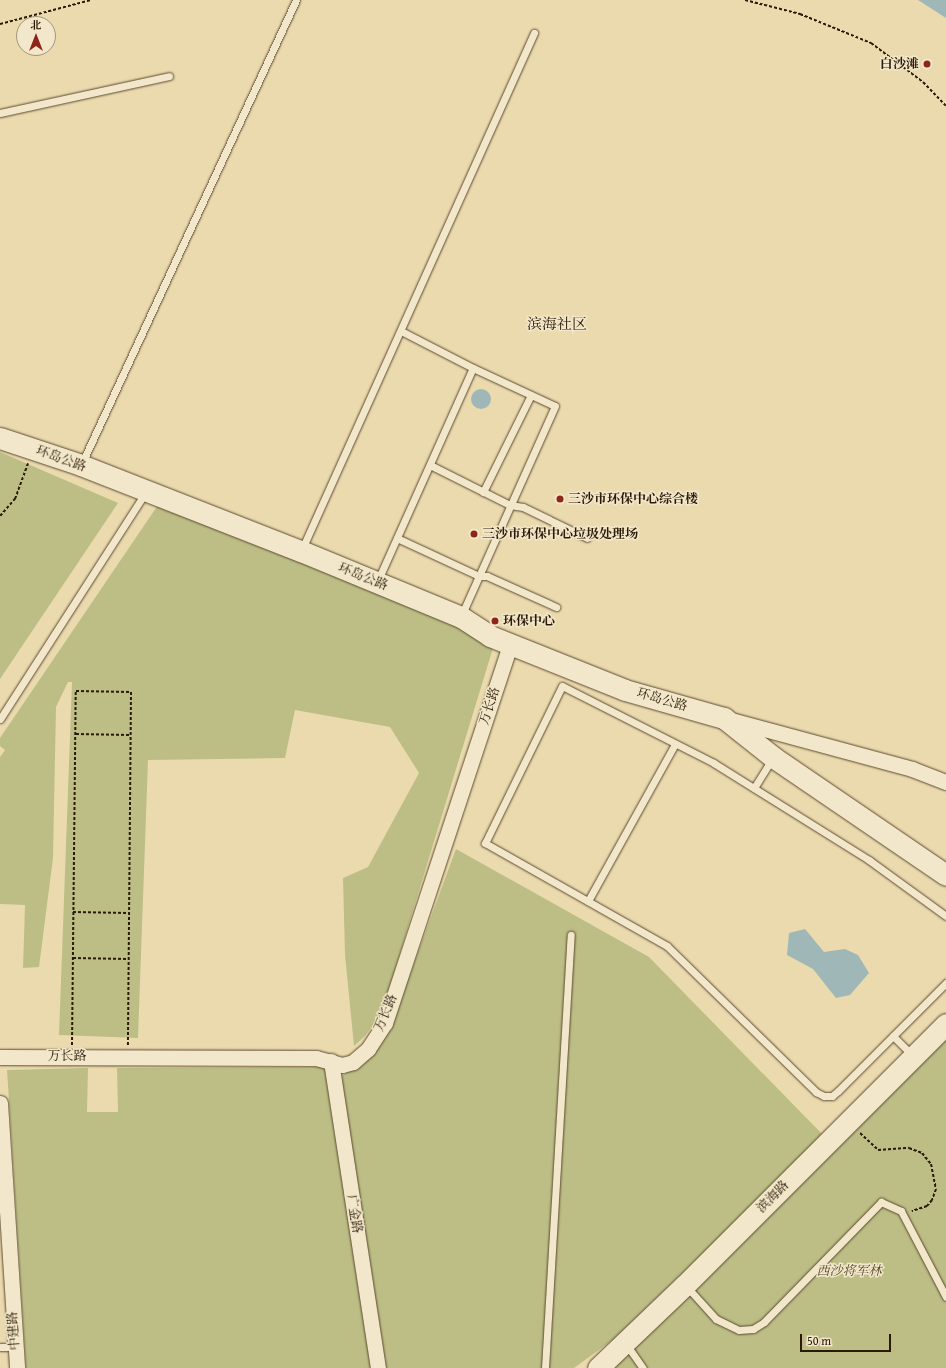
<!DOCTYPE html>
<html>
<head>
<meta charset="utf-8">
<style>
	body { margin:0 }
	#map { position:relative; width:946px; height:1368px; overflow:hidden; background:#ebdaae; font-family:"Gentium Book Plus","Noto Serif SC",serif }
	div>[style] { position:absolute }
	.green>* { inset:0; background:#bdbe86 }
	.water>* { inset:0; background:#9fb7b7 }
	.round { border-radius:50% }
	.path>* { height:2px; margin-top:-1px; transform-origin:0; background:repeating-linear-gradient(90deg,#2b1905 0 3px,transparent 0 5px) }
	.roads { filter:drop-shadow(0 0 1px #5b492f) drop-shadow(0 0 1px #5b492f) }
	.lane>* { height:7px; margin:-3.5px; padding:0 3.5px; transform-origin:3.5px; border-radius:3.5px; background:#f2e7ca }
	.street>* { height:15px; margin:-7.5px; padding:0 7.5px; transform-origin:7.5px; border-radius:7.5px; background:#f2e7ca }
	.secondary>* { height:21px; margin:-10.5px; padding:0 10.5px; transform-origin:10.5px; border-radius:10.5px; background:#f2e7ca }
	.dots>* { width:11px; height:11px; translate:-50% -50%; box-sizing:border-box; border:2px solid #f2e7ca; border-radius:50% }
	span { translate:-50% -50%; white-space:nowrap; text-align:center; line-height:1.15; -webkit-text-stroke:3px #f2e7ca; paint-order:stroke }
	.poi-label { font-size:13px; color:#2b1905; font-weight:700 }
	.right { translate:-100% -50%; text-align:right }
	.left { translate:0 -50%; text-align:left }
	.street-label { font-size:13px; color:#2b1905 }
	.park-label { font-size:13px; color:#574b2c; font-style:italic }
	.quarter-label { font-size:15px; color:#2b1905 }
	.north { position:absolute; left:16px; top:16px; width:40px; height:40px; box-sizing:border-box; background:#f2e7ca; border:1px solid #a2957b; border-radius:50%; rotate:0deg; font-size:11px; font-weight:700; line-height:16px; text-align:center; color:#2b1905 }
	.north::after { content:''; display:block; margin:auto; width:14px; height:18px; background:#8f2418; clip-path:polygon(50% 0,100% 100%,50% 72%,0 100%) }
	.scale { position:absolute; left:800px; top:1334px; width:91px; height:18px; box-sizing:border-box; border:2px solid #2b1905; border-top:0; padding-left:5px; font-size:12px; line-height:14px; white-space:nowrap; color:#2b1905; -webkit-text-stroke:3px #f2e7ca; paint-order:stroke }
</style>
</head>
<body>
<div id="map">
	<div class="green">
		<i style="clip-path:polygon(0 452px,118px 503px,0 679px)"></i>
		<i style="clip-path:polygon(160px 502px,490px 636px,493px 648px,382px 1012px,365px 1036px,354px 1046px,345px 955px,343px 878px,368px 867px,419px 773px,390px 727px,295px 710px,285px 758px,148px 760px,138px 1038px,59px 1035px,72px 682px,68px 682px,56px 707px,53px 858px,39px 967px,23px 968px,25px 905px,0 904px,0 757px,5px 750px,0 746px,0 738px)"></i>
		<i style="clip-path:polygon(456px 849px,649px 957px,824px 1136px,614px 1339px,574px 1368px,26px 1368px,7px 1070px,88px 1068px,87px 1112px,118px 1112px,117px 1068px,320px 1067px,342px 1076px,367px 1059px,392px 1023px)"></i>
		<i style="clip-path:polygon(946px 1036px,946px 1368px,614px 1368px)"></i>
	</div>
	<div class="water">
		<i style="clip-path:polygon(918px 0,946px 0,946px 18px)"></i>
		<i class="round" style="left:471px;top:389px;width:20px;height:20px"></i>
		<i style="clip-path:polygon(805px 929px,824px 952px,845px 949px,858px 955px,869px 973px,850px 995px,836px 998px,813px 969px,787px 955px,789px 933px)"></i>
	</div>
	<div class="path">
		<i style="left:745px;top:0;width:57px;rotate:14.3deg"></i>
		<i style="left:800px;top:14px;width:77px;rotate:22.2deg"></i>
		<i style="left:871px;top:43px;width:65px;rotate:36.9deg"></i>
		<i style="left:923px;top:82px;width:33px;rotate:46deg"></i>
		<i style="left:0;top:24px;width:94px;rotate:-14.8deg"></i>
		<i style="left:0;top:516px;width:23px;rotate:-49deg"></i>
		<i style="left:15px;top:499px;width:38px;rotate:-70deg"></i>
		<i style="left:76px;top:734px;width:54px;rotate:1.1deg"></i>
		<i style="left:73px;top:912px;width:55px;rotate:1deg"></i>
		<i style="left:73px;top:958px;width:55px;rotate:1deg"></i>
		<i style="left:72px;top:1045px;width:354px;rotate:-89.4deg"></i>
		<i style="left:76px;top:691px;width:55px;rotate:1deg"></i>
		<i style="left:131px;top:692px;width:353px;rotate:90.5deg"></i>
		<i style="left:860px;top:1133px;width:25px;rotate:43deg"></i>
		<i style="left:878px;top:1150px;width:31px;rotate:-4deg"></i>
		<i style="left:909px;top:1148px;width:14px;rotate:21deg"></i>
		<i style="left:922px;top:1153px;width:14px;rotate:51deg"></i>
		<i style="left:931px;top:1164px;width:25px;rotate:79deg"></i>
		<i style="left:936px;top:1189px;width:12px;rotate:110deg"></i>
		<i style="left:932px;top:1200px;width:8px;rotate:130deg"></i>
		<i style="left:927px;top:1206px;width:16px;rotate:162deg"></i>
	</div>
	<div class="roads">
		<div class="lane">
			<i style="left:0;top:113px;width:173px;rotate:-12.3deg"></i>
			<i style="left:401px;top:331px;width:81px;rotate:27.2deg"></i>
			<i style="left:82px;top:463px;width:510px;rotate:-65.19deg"></i>
			<i style="left:430px;top:465px;width:89px;rotate:26.6deg"></i>
			<i style="left:510px;top:505px;width:13px;rotate:9deg"></i>
			<i style="left:523px;top:507px;width:71px;rotate:25.8deg"></i>
			<i style="left:483px;top:492px;width:108px;rotate:-63.7deg"></i>
			<i style="left:397px;top:538px;width:90px;rotate:24.9deg"></i>
			<i style="left:479px;top:576px;width:8px"></i>
			<i style="left:487px;top:576px;width:76px;rotate:24.2deg"></i>
			<i style="left:302px;top:549px;width:566px;rotate:-65.79deg"></i>
			<i style="left:378px;top:580px;width:232px;rotate:-65.9deg"></i>
			<i style="left:473px;top:368px;width:90px;rotate:24.9deg"></i>
			<i style="left:555px;top:406px;width:230px;rotate:114.1deg"></i>
			<i style="left:0;top:719px;width:270px;rotate:-57.3deg"></i>
			<i style="left:754px;top:788px;width:34px;rotate:-58deg"></i>
			<i style="left:588px;top:901px;width:179px;rotate:-61deg"></i>
			<i style="left:946px;top:916px;width:95px;rotate:-144deg"></i>
			<i style="left:869px;top:860px;width:183px;rotate:-148deg"></i>
			<i style="left:714px;top:763px;width:170px;rotate:-153.1deg"></i>
			<i style="left:562px;top:686px;width:175px;rotate:116.1deg"></i>
			<i style="left:485px;top:843px;width:209px;rotate:29.5deg"></i>
			<i style="left:667px;top:946px;width:209px;rotate:44.4deg"></i>
			<i style="left:816px;top:1092px;width:9px;rotate:27deg"></i>
			<i style="left:824px;top:1096px;width:8px"></i>
			<i style="left:832px;top:1096px;width:8px;rotate:-40deg"></i>
			<i style="left:838px;top:1091px;width:153px;rotate:-45deg"></i>
			<i style="left:893px;top:1036px;width:28px;rotate:45deg"></i>
			<i style="left:687px;top:1287px;width:43px;rotate:47.8deg"></i>
			<i style="left:716px;top:1319px;width:25px;rotate:26deg"></i>
			<i style="left:739px;top:1330px;width:14px;rotate:-4deg"></i>
			<i style="left:753px;top:1329px;width:13px;rotate:-32deg"></i>
			<i style="left:764px;top:1322px;width:168px;rotate:-45.7deg"></i>
			<i style="left:881px;top:1202px;width:22px;rotate:24deg"></i>
			<i style="left:901px;top:1211px;width:97px;rotate:62.4deg"></i>
			<i style="left:626px;top:1344px;width:29px;rotate:55deg"></i>
			<i style="left:0;top:1347px;width:14px"></i>
			<i style="left:545px;top:1368px;width:434px;rotate:-86.6deg"></i>
		</div>
		<div class="street">
			<i style="left:731px;top:720px;width:188px;rotate:15.1deg"></i>
			<i style="left:912px;top:769px;width:36px;rotate:21deg"></i>
			<i style="left:0;top:1057px;width:316px;rotate:0.2deg"></i>
			<i style="left:316px;top:1058px;width:27px;rotate:15deg"></i>
			<i style="left:342px;top:1065px;width:11px;rotate:-15deg"></i>
			<i style="left:353px;top:1062px;width:20px;rotate:-41deg"></i>
			<i style="left:368px;top:1049px;width:31px;rotate:-57deg"></i>
			<i style="left:385px;top:1023px;width:400px;rotate:-71.7deg"></i>
			<i style="left:331px;top:1061px;width:311px;rotate:81.3deg"></i>
			<i style="left:0;top:1103px;width:266px;rotate:86.3deg"></i>
		</div>
		<div class="secondary">
			<i style="left:0;top:438px;width:85px;rotate:18.4deg"></i>
			<i style="left:81px;top:465px;width:236px;rotate:21.4deg"></i>
			<i style="left:301px;top:551px;width:173px;rotate:22.4deg"></i>
			<i style="left:461px;top:617px;width:35px;rotate:33deg"></i>
			<i style="left:490px;top:636px;width:145px;rotate:21.8deg"></i>
			<i style="left:625px;top:690px;width:103px;rotate:15.8deg"></i>
			<i style="left:724px;top:718px;width:63px;rotate:38.5deg"></i>
			<i style="left:773px;top:757px;width:209px;rotate:34.3deg"></i>
			<i style="left:598px;top:1368px;width:120px;rotate:-43.7deg"></i>
			<i style="left:685px;top:1285px;width:369px;rotate:-45deg"></i>
		</div>
	</div>
	<div class="dots">
		<i style="left:927px;top:64px;background:#8f2418"></i>
		<i style="left:560px;top:499px;background:#8f2418"></i>
		<i style="left:474px;top:534px;background:#8f2418"></i>
		<i style="left:495px;top:621px;background:#8f2418"></i>
	</div>
	<div class="poi-label">
		<span class="right" style="left:919px;top:64px">白沙滩</span>
		<span class="left" style="left:568px;top:499px">三沙市环保中心综合楼</span>
		<span class="left" style="left:482px;top:534px">三沙市环保中心垃圾处理场</span>
		<span class="left" style="left:503px;top:621px">环保中心</span>
	</div>
	<div class="street-label">
		<span style="left:61px;top:459px;rotate:20deg">环岛公路</span>
		<span style="left:363px;top:577px;rotate:22deg">环岛公路</span>
		<span style="left:662px;top:700px;rotate:16deg">环岛公路</span>
		<span style="left:490px;top:706px;rotate:-72deg">万长路</span>
		<span style="left:386px;top:1013px;rotate:-67deg">万长路</span>
		<span style="left:67px;top:1056px">万长路</span>
		<span style="left:773px;top:1197px;rotate:-45deg">滨海路</span>
		<span style="left:354px;top:1214px;rotate:81deg">广金路</span>
		<span style="left:14px;top:1331px;rotate:-94deg">中建路</span>
	</div>
	<div class="park-label">
		<span style="left:849px;top:1271px">西沙将军林</span>
	</div>
	<div class="quarter-label">
		<span style="left:557px;top:324px">滨海社区</span>
	</div>
	<div class="north">北</div>
	<div class="scale">50 m</div>
</div>
</body>
</html>
